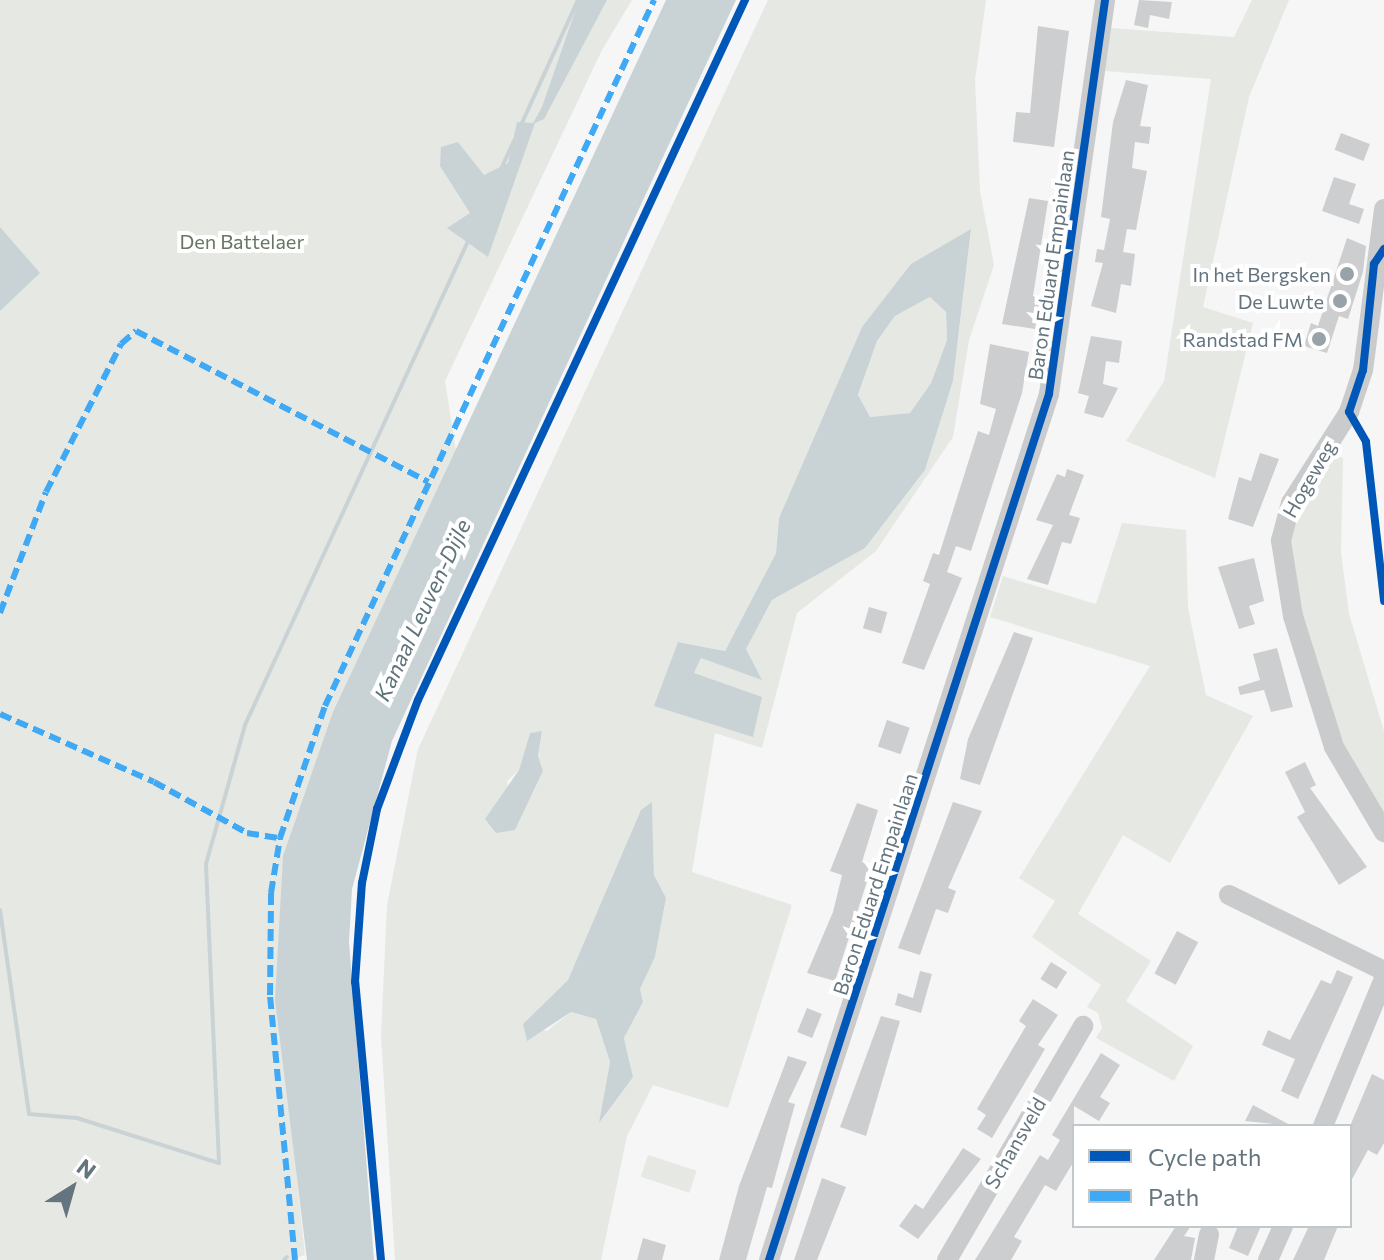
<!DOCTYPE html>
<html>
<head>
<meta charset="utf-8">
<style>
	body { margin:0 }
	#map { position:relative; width:1384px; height:1260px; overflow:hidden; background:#f6f6f6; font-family:Commissioner,sans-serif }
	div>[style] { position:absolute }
	.green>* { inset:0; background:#e6e8e3; transform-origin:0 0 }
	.water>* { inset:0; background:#c9d3d5 }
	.stream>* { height:4px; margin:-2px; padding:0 2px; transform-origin:2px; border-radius:2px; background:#c9d3d5 }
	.building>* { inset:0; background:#cdcecf; transform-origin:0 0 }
	.minor>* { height:20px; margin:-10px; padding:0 10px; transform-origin:10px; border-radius:10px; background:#c9cbcc }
	.quiet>* { height:6px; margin-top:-3px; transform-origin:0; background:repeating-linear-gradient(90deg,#3fa9f5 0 12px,transparent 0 18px) }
	.cycleway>* { height:8px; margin:-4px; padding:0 4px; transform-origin:4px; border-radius:4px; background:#0057b8 }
	.dots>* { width:22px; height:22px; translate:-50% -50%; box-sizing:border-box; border:4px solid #fff; border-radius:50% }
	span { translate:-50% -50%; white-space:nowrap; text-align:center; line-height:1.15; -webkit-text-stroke:8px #fff; paint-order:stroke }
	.park-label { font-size:20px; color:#677762 }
	.street-label { font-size:20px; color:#64757f }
	.poi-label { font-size:20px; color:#64757f }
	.right { translate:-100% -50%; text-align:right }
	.water-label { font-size:22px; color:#5e7479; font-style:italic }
	.legend { position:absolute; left:1072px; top:1124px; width:280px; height:104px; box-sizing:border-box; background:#fff; border:2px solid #c1c8cc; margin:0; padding:10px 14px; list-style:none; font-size:24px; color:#64757f }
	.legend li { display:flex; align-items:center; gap:16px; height:40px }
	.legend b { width:40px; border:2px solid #c1c8cc }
	.north { position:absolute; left:32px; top:1148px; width:80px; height:80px; -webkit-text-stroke:6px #fff; paint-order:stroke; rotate:37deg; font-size:22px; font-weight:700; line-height:32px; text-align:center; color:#64757f }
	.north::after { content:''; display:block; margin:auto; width:28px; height:36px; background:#64757f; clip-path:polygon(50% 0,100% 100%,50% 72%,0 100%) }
</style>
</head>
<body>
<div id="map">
	<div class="green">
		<i style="clip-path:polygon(0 0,632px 0,602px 50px,445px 381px,457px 457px,278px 1001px,305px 1255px,291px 1260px,0 1260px)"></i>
		<i style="clip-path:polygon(evenodd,768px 0,986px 0,975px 80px,980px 191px,994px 265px,969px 340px,953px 437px,876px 551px,797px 613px,762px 748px,715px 733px,692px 872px,792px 905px,728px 1108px,653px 1085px,627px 1136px,601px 1260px,395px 1260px,381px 1036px,387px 905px,418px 749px,768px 0,971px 230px,953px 381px,925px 470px,865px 548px,772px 600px,745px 650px,701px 658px,694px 673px,678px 642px,725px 651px,776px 553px,779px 518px,862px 327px,971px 230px,768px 0,542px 732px,538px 756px,543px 771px,515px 830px,507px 781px,519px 770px,530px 733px,542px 732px,768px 0,652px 802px,654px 875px,666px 899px,655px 957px,640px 989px,643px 1002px,624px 1038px,630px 1062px,600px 1121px,610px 1062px,596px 1019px,571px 1012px,547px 1031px,523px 1024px,568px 980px,652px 802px)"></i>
		<i style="clip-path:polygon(1252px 0,1289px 0,1249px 97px,1203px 307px,1253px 323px,1215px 478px,1126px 441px,1164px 381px,1211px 79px,1105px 71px,1111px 28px,1234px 37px)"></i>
		<i style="clip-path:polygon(930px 297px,946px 312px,947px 340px,931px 383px,910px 413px,870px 417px,858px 396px,877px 341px,895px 316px)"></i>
		<i style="clip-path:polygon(1328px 453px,1343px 458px,1341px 552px,1349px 614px,1384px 731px,1384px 825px,1359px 787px,1297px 613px,1286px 529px)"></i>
		<i style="clip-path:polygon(1122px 523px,1186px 530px,1188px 608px,1206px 695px,1253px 716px,1170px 863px,1123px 835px,1078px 914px,1151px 961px,1126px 1001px,1193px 1046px,1174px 1081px,1096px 1038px,1102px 1028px,1098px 1013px,1087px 1007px,1101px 985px,1032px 937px,1055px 901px,1019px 878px,1150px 666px,990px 617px,1003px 576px,1096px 604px)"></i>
		<i style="left:648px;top:1155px;width:51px;height:23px;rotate:18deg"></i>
	</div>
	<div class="water">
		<i style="clip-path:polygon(579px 0,607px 0,544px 119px,535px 123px,488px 257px,447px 228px,470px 213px,440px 166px,441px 147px,458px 142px,484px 175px,508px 163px,517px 122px,533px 123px,542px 107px)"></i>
		<i style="clip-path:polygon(666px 0,736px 0,392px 741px,352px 889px,349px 942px,374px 1260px,307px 1260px,275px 1000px,283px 856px,333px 712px)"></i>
		<i style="clip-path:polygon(0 227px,40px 273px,0 311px)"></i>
		<i style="clip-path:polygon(evenodd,971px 229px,953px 381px,925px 470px,865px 548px,772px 600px,746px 649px,762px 680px,701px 658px,694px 673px,762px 697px,753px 737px,654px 706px,678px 642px,725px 651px,776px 553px,779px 518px,862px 327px,911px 264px,971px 229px,930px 297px,946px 312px,947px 340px,931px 383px,910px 413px,870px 417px,858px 395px,877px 341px,895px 316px,930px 297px)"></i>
		<i style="clip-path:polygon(542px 731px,538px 756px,543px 771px,515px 830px,496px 833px,485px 819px,519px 770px,530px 733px)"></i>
		<i style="clip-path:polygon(652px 802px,654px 875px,666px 898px,655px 957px,640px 989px,643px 1002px,624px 1038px,633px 1077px,599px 1123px,610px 1062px,596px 1019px,571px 1012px,527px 1041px,523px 1024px,568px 980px,641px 810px)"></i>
	</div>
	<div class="stream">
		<i style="left:521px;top:125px;width:137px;rotate:-65.5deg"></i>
		<i style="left:501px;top:169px;width:31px;rotate:-65deg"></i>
		<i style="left:0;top:910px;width:206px;rotate:81.9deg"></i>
		<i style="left:29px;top:1114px;width:48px;rotate:4.8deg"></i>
		<i style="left:77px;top:1118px;width:149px;rotate:17.6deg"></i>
		<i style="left:219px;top:1163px;width:299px;rotate:-92.5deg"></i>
		<i style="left:206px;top:864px;width:144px;rotate:-74.3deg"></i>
		<i style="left:245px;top:725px;width:535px;rotate:-65.25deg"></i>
		<i style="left:284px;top:1260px;width:4px;rotate:-45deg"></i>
	</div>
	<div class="building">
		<i style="clip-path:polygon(1139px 0,1172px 2px,1169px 19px,1150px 15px,1148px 28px,1134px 25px)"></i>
		<i style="clip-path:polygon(1038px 26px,1069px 31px,1054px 147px,1013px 142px,1016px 112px,1030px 113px)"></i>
		<i style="clip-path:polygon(1126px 80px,1148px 85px,1140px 126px,1151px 127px,1149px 144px,1135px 142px,1132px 168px,1147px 171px,1136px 230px,1127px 229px,1123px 252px,1135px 254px,1131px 286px,1121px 284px,1116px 313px,1091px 306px,1103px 263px,1095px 262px,1097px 249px,1104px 250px,1110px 219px,1101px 217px,1113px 122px)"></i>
		<i style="left:1341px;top:133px;width:31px;height:18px;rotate:21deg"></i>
		<i style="clip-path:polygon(1334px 177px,1356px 184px,1349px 204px,1364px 209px,1359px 224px,1322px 211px)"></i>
		<i style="clip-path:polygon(1029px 198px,1048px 201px,1033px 296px,1040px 298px,1035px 329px,1002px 324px)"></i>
		<i style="clip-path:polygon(1347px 238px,1366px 246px,1363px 272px,1348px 319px,1339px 316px,1327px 353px,1304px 346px,1311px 323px,1318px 326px)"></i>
		<i style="clip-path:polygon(1091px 336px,1122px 341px,1119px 363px,1106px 361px,1103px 384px,1118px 388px,1103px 418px,1084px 413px,1089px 396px,1078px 393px)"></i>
		<i style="clip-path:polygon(990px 344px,1029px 352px,1022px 393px,971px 551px,956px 546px,947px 572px,962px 578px,924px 670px,902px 663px,930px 584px,923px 581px,933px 553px,939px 555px,978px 431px,989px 435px,996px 409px,980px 404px)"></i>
		<i style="clip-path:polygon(1260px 453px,1279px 459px,1253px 527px,1228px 519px,1239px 477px,1251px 481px)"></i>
		<i style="clip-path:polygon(1067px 469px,1084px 475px,1069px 515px,1080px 518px,1071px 544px,1062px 542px,1048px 585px,1027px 579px,1053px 525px,1036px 520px,1057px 474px,1065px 477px)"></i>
		<i style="clip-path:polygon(1254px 558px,1264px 601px,1249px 606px,1255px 624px,1239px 629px,1218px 567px)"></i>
		<i style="left:869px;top:607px;width:19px;height:22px;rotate:16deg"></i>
		<i style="clip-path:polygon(1014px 632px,1033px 638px,980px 785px,960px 779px,968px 739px)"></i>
		<i style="clip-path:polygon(1277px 648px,1293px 707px,1271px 712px,1264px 690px,1240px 695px,1238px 687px,1260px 680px,1253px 654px)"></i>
		<i style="left:887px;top:720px;width:24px;height:28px;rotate:19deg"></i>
		<i style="clip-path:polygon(1305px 762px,1316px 785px,1310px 788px,1367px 867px,1339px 885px,1297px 817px,1305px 812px,1285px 772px)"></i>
		<i style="clip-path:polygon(953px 802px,982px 811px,948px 888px,956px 891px,948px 913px,936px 909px,920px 955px,898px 948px)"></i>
		<i style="clip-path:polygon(857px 803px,878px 810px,862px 862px,872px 866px,835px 981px,807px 973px,833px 912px,842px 875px,830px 871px)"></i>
		<i style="left:1177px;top:931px;width:24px;height:48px;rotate:28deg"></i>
		<i style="left:1051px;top:962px;width:19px;height:20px;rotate:32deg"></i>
		<i style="clip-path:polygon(1337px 970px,1353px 977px,1298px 1099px,1281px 1091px,1295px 1059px,1262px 1045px,1268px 1030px,1290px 1040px,1321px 980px,1331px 984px)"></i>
		<i style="clip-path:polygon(920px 971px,932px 974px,921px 1013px,895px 1005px,898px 993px,913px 998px)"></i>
		<i style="clip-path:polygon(1033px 999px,1058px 1015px,1038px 1045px,1045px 1049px,992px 1138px,977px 1129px,986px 1115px,977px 1109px,1026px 1026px,1019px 1021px)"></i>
		<i style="left:807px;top:1008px;width:16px;height:26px;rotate:22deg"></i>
		<i style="clip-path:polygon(881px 1016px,900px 1021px,866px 1136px,840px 1127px)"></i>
		<i style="clip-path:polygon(1101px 1053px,1120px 1065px,1100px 1097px,1110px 1103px,1099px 1121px,1074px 1106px,1074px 1161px,1056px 1191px,1045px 1185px,1014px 1237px,1022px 1241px,1011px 1260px,975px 1260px,1040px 1155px,1048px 1160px,1060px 1140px,1052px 1135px)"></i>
		<i style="clip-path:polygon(788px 1056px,807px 1062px,788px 1102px,795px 1104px,772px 1188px,767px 1187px,746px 1260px,719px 1260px,739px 1186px)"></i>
		<i style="clip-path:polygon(1372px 1074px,1384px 1080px,1384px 1143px,1377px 1155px,1368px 1150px,1350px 1183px,1350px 1126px)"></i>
		<i style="clip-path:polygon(1253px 1105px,1292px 1126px,1245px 1121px)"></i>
		<i style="clip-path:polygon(963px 1148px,981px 1159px,918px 1239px,899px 1226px,915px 1204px,923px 1209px)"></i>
		<i style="clip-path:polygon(822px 1178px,846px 1187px,817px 1260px,794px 1260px)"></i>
		<i style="clip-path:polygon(1176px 1226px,1191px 1226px,1184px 1236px,1195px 1238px,1191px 1260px,1154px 1260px)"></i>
		<i style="clip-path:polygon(1238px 1226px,1261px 1226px,1248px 1256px,1229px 1248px)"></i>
		<i style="clip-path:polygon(1309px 1226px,1338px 1226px,1324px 1260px,1293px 1260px)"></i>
		<i style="clip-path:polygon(643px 1238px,666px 1245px,662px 1260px,637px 1260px)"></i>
	</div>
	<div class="minor">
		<i style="left:1384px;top:209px;width:162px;rotate:97.4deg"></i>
		<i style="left:1363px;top:370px;width:44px;rotate:108.4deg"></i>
		<i style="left:1349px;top:412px;width:108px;rotate:122.5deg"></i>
		<i style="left:1291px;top:503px;width:39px;rotate:105deg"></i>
		<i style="left:1281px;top:541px;width:76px;rotate:80.9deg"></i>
		<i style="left:1293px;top:616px;width:137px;rotate:72.6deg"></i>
		<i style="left:1334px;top:747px;width:99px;rotate:59.5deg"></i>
		<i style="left:1229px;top:895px;width:173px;rotate:26.1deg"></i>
		<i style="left:1323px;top:1126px;width:159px;rotate:-67.5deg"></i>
		<i style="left:769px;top:1260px;width:910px;rotate:-72.08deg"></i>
		<i style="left:1049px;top:394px;width:398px;rotate:-81.9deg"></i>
		<i style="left:947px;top:1260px;width:271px;rotate:-59.8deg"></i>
		<i style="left:1204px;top:1260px;width:26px;rotate:-79deg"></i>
		<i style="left:1268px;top:1260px;width:37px;rotate:-66deg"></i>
	</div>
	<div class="quiet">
		<i style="left:0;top:613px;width:129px;rotate:-69.2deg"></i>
		<i style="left:46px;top:492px;width:166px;rotate:-63.1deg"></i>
		<i style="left:121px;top:344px;width:20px;rotate:-41deg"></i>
		<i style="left:136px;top:331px;width:329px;rotate:27.3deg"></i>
		<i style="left:0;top:714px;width:168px;rotate:23.8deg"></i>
		<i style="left:154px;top:782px;width:106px;rotate:28.7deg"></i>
		<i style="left:247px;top:833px;width:33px;rotate:9deg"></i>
		<i style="left:295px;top:1260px;width:266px;rotate:-95.4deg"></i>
		<i style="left:270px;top:995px;width:102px;rotate:-89.4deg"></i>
		<i style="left:271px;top:893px;width:56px;rotate:-80.7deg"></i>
		<i style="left:280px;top:838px;width:139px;rotate:-71.2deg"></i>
		<i style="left:325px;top:706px;width:779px;rotate:-65.01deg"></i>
	</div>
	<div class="cycleway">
		<i style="left:1384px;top:249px;width:18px;rotate:124deg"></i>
		<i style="left:1374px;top:264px;width:107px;rotate:95.9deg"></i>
		<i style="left:1363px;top:370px;width:44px;rotate:108.4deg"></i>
		<i style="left:1349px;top:412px;width:34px;rotate:60deg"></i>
		<i style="left:1366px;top:442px;width:160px;rotate:83.5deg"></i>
		<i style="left:381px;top:1260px;width:279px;rotate:-95.3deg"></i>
		<i style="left:355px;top:982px;width:99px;rotate:-86deg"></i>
		<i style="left:362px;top:883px;width:76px;rotate:-78.5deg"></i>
		<i style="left:377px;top:809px;width:116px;rotate:-69.4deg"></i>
		<i style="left:418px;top:700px;width:773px;rotate:-64.96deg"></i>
		<i style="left:769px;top:1260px;width:910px;rotate:-72.08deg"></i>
		<i style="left:1049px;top:394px;width:398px;rotate:-81.9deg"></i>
	</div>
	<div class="dots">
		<i style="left:1347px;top:274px;background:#97a2a9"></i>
		<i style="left:1340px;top:301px;background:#97a2a9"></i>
		<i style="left:1319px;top:339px;background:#97a2a9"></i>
	</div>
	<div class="park-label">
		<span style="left:242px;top:241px">Den Battelaer</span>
	</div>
	<div class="street-label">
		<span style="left:1051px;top:265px;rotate:-82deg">Baron Eduard Empainlaan</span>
		<span style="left:1309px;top:479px;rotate:-60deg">Hogeweg</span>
		<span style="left:875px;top:884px;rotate:-72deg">Baron Eduard Empainlaan</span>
		<span style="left:1015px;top:1143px;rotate:-60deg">Schansveld</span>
	</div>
	<div class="poi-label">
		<span class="right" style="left:1331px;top:274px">In het Bergsken</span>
		<span class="right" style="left:1324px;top:301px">De Luwte</span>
		<span class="right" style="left:1303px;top:339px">Randstad FM</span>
	</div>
	<div class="water-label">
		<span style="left:422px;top:610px;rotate:-65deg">Kanaal Leuven-Dijle</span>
	</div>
	<ul class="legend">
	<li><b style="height:10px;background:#0057b8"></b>Cycle path</li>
	<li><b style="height:10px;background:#3fa9f5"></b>Path</li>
	</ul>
	<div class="north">N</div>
</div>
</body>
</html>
